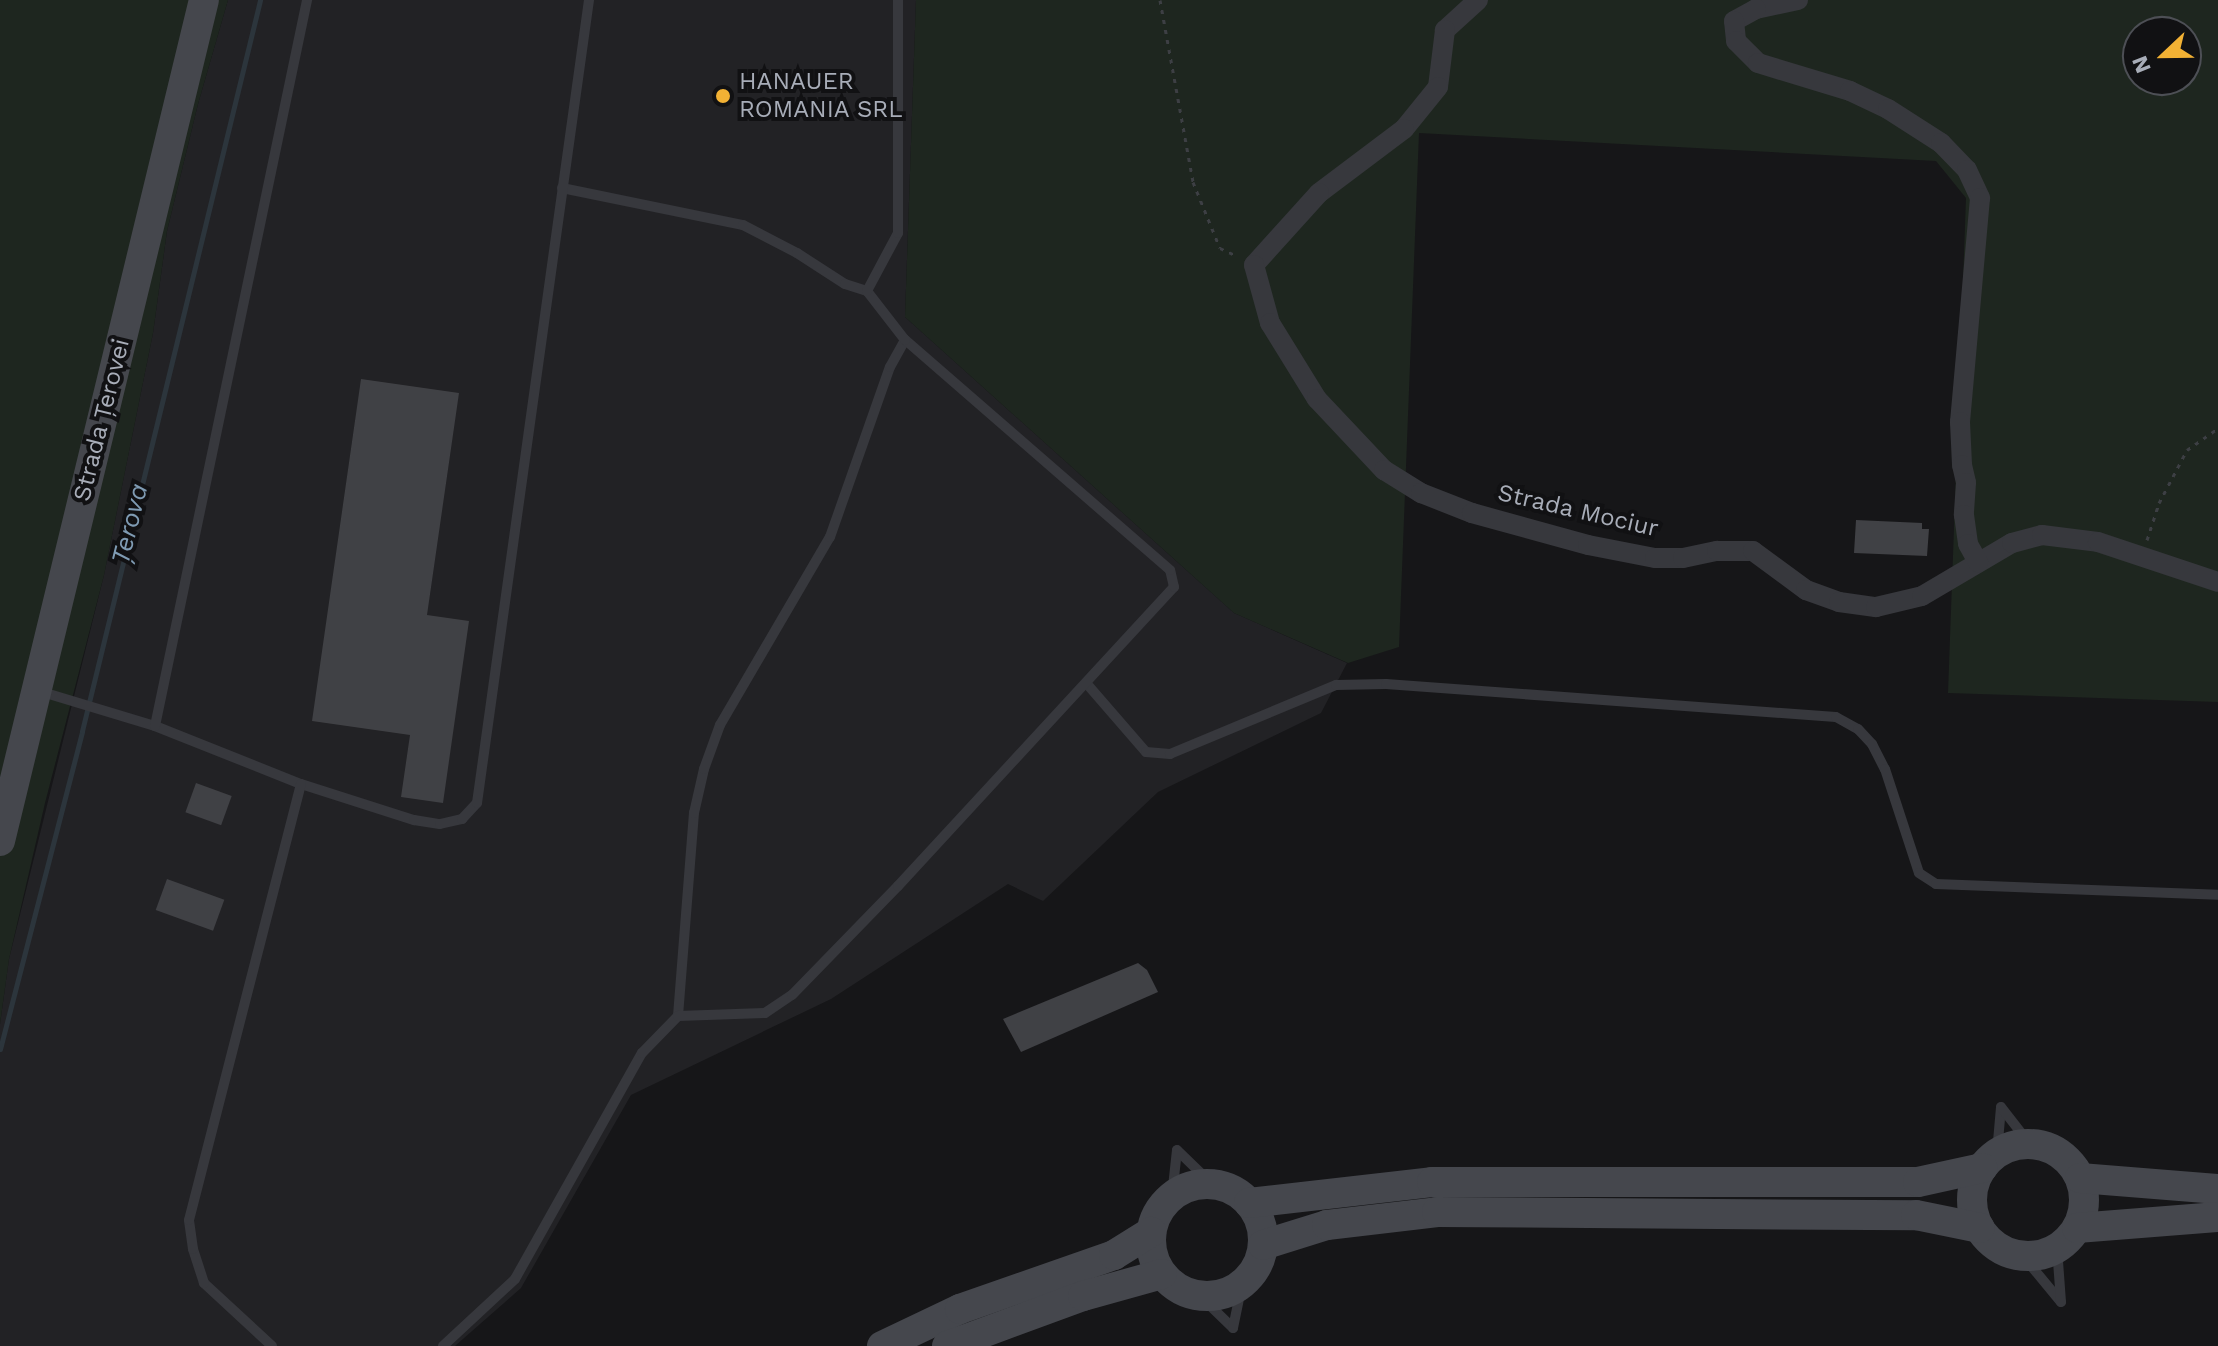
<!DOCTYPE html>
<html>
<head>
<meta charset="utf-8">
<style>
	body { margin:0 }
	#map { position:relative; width:2218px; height:1346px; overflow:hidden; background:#161618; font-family:"Work Sans",sans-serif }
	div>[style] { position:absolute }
	.built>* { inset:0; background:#222225 }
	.green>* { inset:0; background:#1e261f }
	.stream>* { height:5px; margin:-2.5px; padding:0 2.5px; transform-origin:2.5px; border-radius:2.5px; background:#2c353c }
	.building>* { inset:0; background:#404145; transform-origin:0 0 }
	.path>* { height:3px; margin-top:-1.5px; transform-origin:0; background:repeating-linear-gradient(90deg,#3d3f44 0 4px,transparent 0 10px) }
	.lane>* { height:10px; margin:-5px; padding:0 5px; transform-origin:5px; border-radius:5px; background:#37383d }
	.street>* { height:20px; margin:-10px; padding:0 10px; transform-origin:10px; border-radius:10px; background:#37383d }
	.secondary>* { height:30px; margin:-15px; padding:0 15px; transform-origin:15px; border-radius:15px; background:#45474d }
	.secondary>.ring { margin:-15px; padding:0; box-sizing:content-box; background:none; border:30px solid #45474d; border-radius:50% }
	.dots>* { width:22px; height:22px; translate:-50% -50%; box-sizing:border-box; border:4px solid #111113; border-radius:50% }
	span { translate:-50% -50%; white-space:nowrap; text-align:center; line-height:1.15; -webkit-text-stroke:8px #111113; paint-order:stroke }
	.poi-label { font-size:24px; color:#a8adb8 }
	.left { translate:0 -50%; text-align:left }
	.street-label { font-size:24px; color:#a8adb8 }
	.water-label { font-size:26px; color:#7f9bb3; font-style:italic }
	.north { position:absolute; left:2122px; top:16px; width:80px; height:80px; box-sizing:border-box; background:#111113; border:2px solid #4d4f55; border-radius:50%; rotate:248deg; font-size:22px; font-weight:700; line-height:32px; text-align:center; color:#a8adb8 }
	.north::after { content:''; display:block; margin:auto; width:28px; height:36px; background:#f2b134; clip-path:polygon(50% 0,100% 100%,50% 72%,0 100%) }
</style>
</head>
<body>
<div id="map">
	<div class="built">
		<i style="clip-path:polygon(228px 0,916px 0,905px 317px,1234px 613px,1347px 663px,1321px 713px,1158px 792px,1043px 901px,1008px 884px,831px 999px,631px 1095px,521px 1288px,455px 1346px,0 1346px,0 1024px,9px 959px,104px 575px,153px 333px,167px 231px,198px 104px)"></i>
	</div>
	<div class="green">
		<i style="clip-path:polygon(0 0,228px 0,198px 104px,167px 231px,153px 333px,104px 575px,45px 803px,9px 959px,0 1024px)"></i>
		<i style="clip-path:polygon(evenodd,916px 0,2218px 0,2218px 702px,1948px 693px,1966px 198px,1936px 161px,1419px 133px,1399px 647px,1348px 663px,1234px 613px,905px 317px,916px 0,2138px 32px,2186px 32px,2186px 80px,2138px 80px,2138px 32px)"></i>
	</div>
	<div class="stream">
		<i style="left:0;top:1049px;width:328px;rotate:-75.5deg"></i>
		<i style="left:82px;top:731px;width:752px;rotate:-76.31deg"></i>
	</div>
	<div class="building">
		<i style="clip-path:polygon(361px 379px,459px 393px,427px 615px,469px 621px,443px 803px,401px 797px,410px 735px,312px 721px)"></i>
		<i style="clip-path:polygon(1856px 520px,1922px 523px,1922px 529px,1929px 529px,1927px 556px,1854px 553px)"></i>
		<i style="left:196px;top:783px;width:38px;height:31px;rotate:20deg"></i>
		<i style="left:167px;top:879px;width:61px;height:33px;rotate:20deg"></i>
		<i style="clip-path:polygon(1138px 963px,1147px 970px,1158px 992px,1021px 1052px,1003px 1019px)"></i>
	</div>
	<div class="path">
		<i style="left:1160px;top:0;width:185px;rotate:79.7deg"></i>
		<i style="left:1193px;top:182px;width:71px;rotate:67.8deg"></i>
		<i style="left:1220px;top:248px;width:19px;rotate:25deg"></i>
		<i style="left:2147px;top:540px;width:39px;rotate:-72deg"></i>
		<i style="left:2159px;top:503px;width:60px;rotate:-62.2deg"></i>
		<i style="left:2187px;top:450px;width:38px;rotate:-35deg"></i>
	</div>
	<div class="lane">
		<i style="left:562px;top:188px;width:185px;rotate:11.6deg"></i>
		<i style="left:743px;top:225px;width:61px;rotate:27.4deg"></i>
		<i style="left:797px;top:253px;width:57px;rotate:32.9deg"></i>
		<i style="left:845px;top:284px;width:23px;rotate:18deg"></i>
		<i style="left:1087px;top:684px;width:90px;rotate:49.1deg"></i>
		<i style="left:1146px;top:752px;width:24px;rotate:5deg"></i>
		<i style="left:1170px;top:754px;width:180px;rotate:-22.6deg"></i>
		<i style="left:1336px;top:685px;width:50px;rotate:-1.1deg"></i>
		<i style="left:1386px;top:684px;width:451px;rotate:4.2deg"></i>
		<i style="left:1836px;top:717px;width:25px;rotate:29deg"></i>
		<i style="left:1858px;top:729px;width:21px;rotate:47deg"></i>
		<i style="left:1872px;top:744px;width:28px;rotate:63deg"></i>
		<i style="left:1885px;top:769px;width:109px;rotate:71.9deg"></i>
		<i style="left:1919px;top:873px;width:20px;rotate:33deg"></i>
		<i style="left:1936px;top:884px;width:282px;rotate:2.2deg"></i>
		<i style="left:39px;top:691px;width:121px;rotate:16.8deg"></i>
		<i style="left:155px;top:726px;width:157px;rotate:21.7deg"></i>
		<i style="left:301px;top:784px;width:119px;rotate:17.7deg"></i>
		<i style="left:414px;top:820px;width:26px;rotate:9deg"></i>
		<i style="left:440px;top:824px;width:23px;rotate:-13deg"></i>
		<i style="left:462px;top:819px;width:22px;rotate:-47deg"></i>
		<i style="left:477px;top:803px;width:811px;rotate:-82.06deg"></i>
		<i style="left:155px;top:726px;width:742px;rotate:-78.17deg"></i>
		<i style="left:678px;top:1016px;width:204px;rotate:-85.5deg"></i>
		<i style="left:694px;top:813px;width:45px;rotate:-77.2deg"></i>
		<i style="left:704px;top:769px;width:47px;rotate:-70deg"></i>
		<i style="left:720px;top:725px;width:218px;rotate:-59.7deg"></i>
		<i style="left:830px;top:537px;width:180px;rotate:-70.6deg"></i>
		<i style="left:890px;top:367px;width:31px;rotate:-61deg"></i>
		<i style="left:1997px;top:1153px;width:46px;rotate:-85deg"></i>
		<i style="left:2001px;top:1107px;width:46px;rotate:52.1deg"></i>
		<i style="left:1172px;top:1196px;width:46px;rotate:-83.8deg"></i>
		<i style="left:1177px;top:1150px;width:49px;rotate:44.2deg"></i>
		<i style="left:2022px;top:1255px;width:61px;rotate:50.3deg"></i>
		<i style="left:2061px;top:1302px;width:54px;rotate:-94.2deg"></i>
		<i style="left:1200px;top:1296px;width:46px;rotate:44.1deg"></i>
		<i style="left:1233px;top:1328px;width:45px;rotate:-78.4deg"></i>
		<i style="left:272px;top:1346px;width:93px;rotate:-137.2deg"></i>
		<i style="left:204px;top:1283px;width:36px;rotate:-108deg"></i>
		<i style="left:193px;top:1249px;width:29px;rotate:-98deg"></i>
		<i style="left:189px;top:1220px;width:450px;rotate:-75.6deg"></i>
		<i style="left:443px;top:1346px;width:98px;rotate:-42.9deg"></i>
		<i style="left:515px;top:1279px;width:259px;rotate:-60.7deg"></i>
		<i style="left:642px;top:1053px;width:52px;rotate:-45.8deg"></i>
		<i style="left:678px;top:1016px;width:87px;rotate:-2deg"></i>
		<i style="left:765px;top:1013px;width:32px;rotate:-34deg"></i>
		<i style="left:792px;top:995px;width:152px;rotate:-45.8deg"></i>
		<i style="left:898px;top:886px;width:407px;rotate:-47.3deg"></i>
		<i style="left:1174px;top:587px;width:17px;rotate:-103deg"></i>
		<i style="left:1170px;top:570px;width:351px;rotate:-139deg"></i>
		<i style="left:905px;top:340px;width:62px;rotate:-127.8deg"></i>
		<i style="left:867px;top:291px;width:66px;rotate:-61.9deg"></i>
		<i style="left:898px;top:233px;width:233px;rotate:-90deg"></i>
	</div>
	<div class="street">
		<i style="left:1478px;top:0;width:45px;rotate:137.7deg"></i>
		<i style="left:1445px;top:30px;width:57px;rotate:97deg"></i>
		<i style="left:1438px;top:87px;width:54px;rotate:129deg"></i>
		<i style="left:1404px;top:129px;width:106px;rotate:143deg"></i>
		<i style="left:1319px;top:193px;width:97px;rotate:132.1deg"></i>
		<i style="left:1254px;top:265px;width:60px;rotate:74.6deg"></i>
		<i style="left:1270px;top:323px;width:89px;rotate:58.3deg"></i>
		<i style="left:1317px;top:399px;width:98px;rotate:46.7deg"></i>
		<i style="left:1384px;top:470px;width:44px;rotate:31.9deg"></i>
		<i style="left:1421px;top:493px;width:55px;rotate:21.4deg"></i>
		<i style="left:1472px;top:513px;width:120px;rotate:15.4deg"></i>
		<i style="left:1588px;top:545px;width:68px;rotate:11deg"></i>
		<i style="left:1655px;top:558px;width:28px"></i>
		<i style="left:1683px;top:558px;width:35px;rotate:-12deg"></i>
		<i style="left:1717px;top:551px;width:36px"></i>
		<i style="left:1753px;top:551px;width:66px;rotate:36.3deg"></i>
		<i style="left:1806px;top:590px;width:35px;rotate:20deg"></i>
		<i style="left:1839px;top:602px;width:37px;rotate:8deg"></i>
		<i style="left:1876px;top:607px;width:47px;rotate:-13.4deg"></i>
		<i style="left:1922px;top:596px;width:104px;rotate:-30.5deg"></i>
		<i style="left:2012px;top:543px;width:31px;rotate:-15deg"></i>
		<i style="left:2042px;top:535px;width:56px;rotate:7.1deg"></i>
		<i style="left:2098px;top:542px;width:126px;rotate:18.4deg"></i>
		<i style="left:1798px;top:0;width:43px;rotate:167.9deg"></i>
		<i style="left:1756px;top:9px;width:25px;rotate:151deg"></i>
		<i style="left:1734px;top:21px;width:20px;rotate:84deg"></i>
		<i style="left:1736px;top:41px;width:31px;rotate:45deg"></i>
		<i style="left:1758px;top:63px;width:96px;rotate:16.9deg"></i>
		<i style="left:1850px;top:91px;width:42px;rotate:25.3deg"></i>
		<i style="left:1888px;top:109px;width:63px;rotate:32.7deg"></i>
		<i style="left:1941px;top:143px;width:37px;rotate:46deg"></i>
		<i style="left:1967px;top:170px;width:31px;rotate:65deg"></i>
		<i style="left:1980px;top:198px;width:225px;rotate:95.1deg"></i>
		<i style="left:1960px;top:422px;width:43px;rotate:87.3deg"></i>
		<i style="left:1962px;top:465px;width:18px;rotate:77deg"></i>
		<i style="left:1966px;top:483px;width:32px;rotate:94deg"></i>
		<i style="left:1964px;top:515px;width:29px;rotate:82deg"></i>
		<i style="left:1968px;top:544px;width:21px;rotate:61deg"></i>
	</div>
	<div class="secondary">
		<i style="left:0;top:841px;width:865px;rotate:-76.37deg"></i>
		<i class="ring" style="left:1972px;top:1144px;width:82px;height:82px"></i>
		<i style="left:2080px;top:1178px;width:138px;rotate:4.6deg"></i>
		<i class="ring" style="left:1151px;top:1184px;width:82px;height:82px"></i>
		<i style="left:1249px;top:1203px;width:184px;rotate:-6.5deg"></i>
		<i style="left:1432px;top:1182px;width:486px"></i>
		<i style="left:1918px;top:1182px;width:66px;rotate:-12.3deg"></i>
		<i style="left:2077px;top:1228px;width:141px;rotate:-4.5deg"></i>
		<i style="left:1263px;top:1245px;width:67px;rotate:-17.4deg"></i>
		<i style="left:1327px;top:1225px;width:111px;rotate:-6.7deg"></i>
		<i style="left:1437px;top:1212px;width:479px;rotate:0.4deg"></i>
		<i style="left:1916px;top:1215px;width:65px;rotate:11.5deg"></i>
		<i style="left:882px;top:1346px;width:86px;rotate:-25.4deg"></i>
		<i style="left:960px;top:1309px;width:163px;rotate:-19.3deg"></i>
		<i style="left:1114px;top:1255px;width:44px;rotate:-31.9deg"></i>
		<i style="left:947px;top:1346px;width:145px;rotate:-20.2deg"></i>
		<i style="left:1083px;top:1296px;width:82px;rotate:-15.6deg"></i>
	</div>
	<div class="dots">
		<i style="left:723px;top:96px;background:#f2b134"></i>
	</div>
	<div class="poi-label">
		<span class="left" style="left:739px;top:96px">HANAUER<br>ROMANIA SRL</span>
	</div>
	<div class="street-label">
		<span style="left:102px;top:420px;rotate:-76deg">Strada Țerovei</span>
		<span style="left:1578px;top:511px;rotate:13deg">Strada Mociur</span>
	</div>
	<div class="water-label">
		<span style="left:130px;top:524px;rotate:-76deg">Țerova</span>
	</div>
	<div class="north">N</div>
</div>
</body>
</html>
